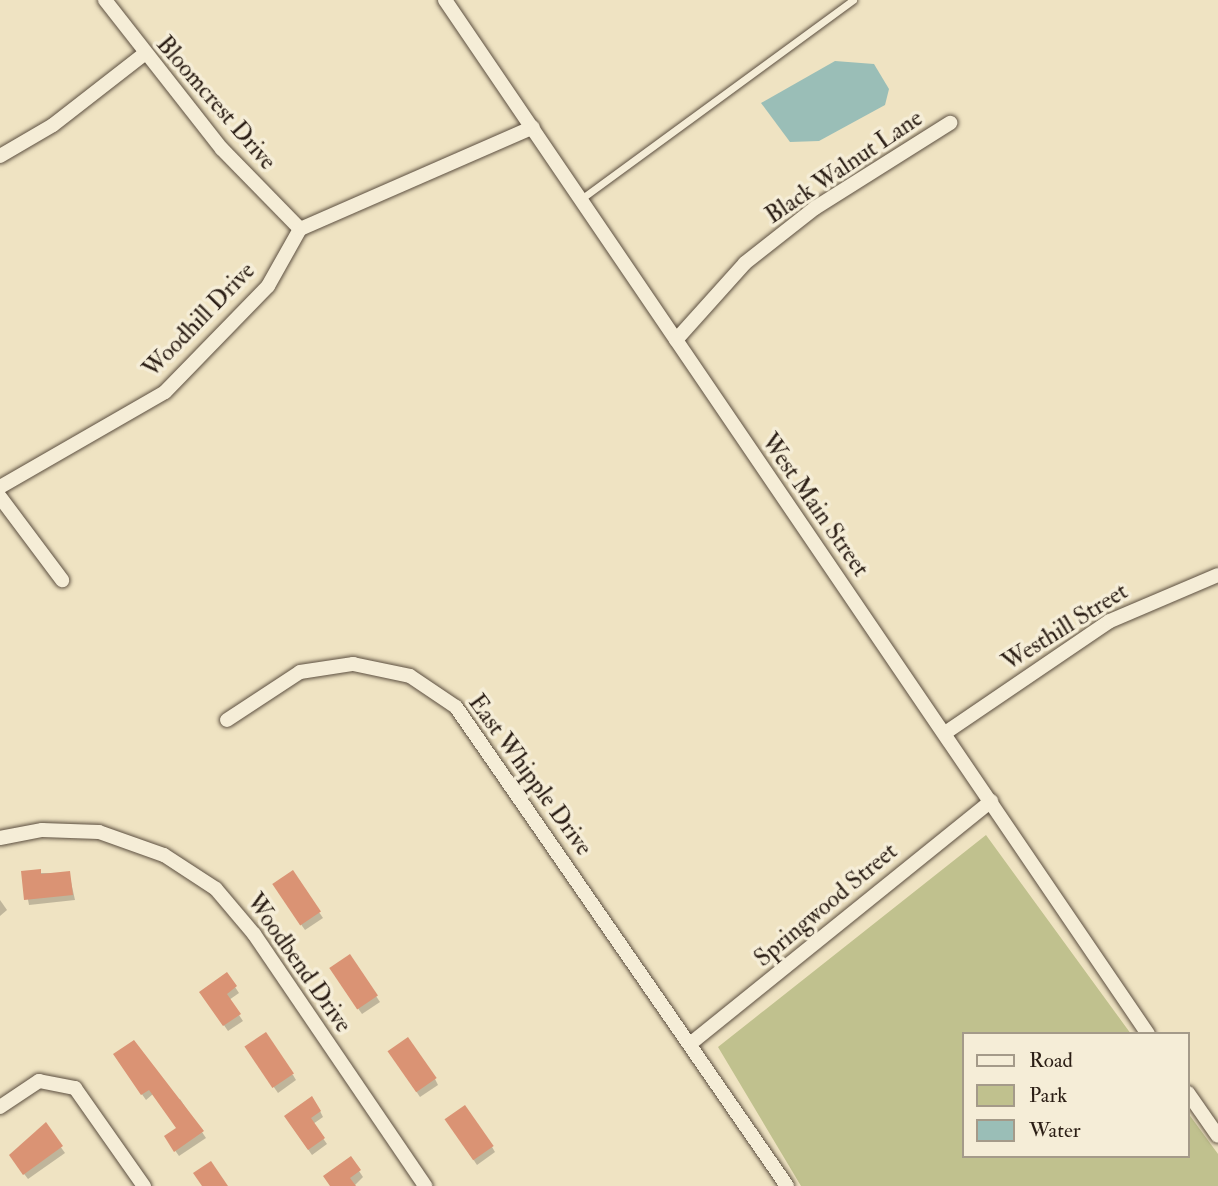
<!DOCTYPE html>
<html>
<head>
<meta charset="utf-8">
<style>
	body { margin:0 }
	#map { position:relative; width:1218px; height:1186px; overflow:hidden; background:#efe3c2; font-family:"IM FELL Double Pica",serif }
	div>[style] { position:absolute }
	.green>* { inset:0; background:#c0c18e }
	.water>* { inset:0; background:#9abeb7 }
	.shadow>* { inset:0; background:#0003 }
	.building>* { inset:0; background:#da9374; transform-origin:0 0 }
	.roads { filter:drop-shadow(0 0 2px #5c4f40) drop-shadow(0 0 2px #5c4f40) }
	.lane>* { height:7px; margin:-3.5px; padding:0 3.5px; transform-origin:3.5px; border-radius:3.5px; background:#f5edd7 }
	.street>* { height:14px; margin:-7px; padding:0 7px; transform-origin:7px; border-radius:7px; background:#f5edd7 }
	span { translate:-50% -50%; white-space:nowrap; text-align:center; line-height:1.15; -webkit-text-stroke:7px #f5edd7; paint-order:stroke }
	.street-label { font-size:24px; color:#2b1e15 }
	.legend { position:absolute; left:962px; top:1032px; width:228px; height:126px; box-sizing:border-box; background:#f5edd7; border:2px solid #a49a89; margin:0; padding:9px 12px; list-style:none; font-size:21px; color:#2b1e15 }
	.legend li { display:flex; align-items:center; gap:14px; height:35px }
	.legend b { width:35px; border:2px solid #a49a89 }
</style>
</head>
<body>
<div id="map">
	<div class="green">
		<i style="clip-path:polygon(986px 835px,1131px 1034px,964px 1034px,964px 1156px,1188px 1156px,1188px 1113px,1218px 1154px,1218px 1186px,801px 1186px,718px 1047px)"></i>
	</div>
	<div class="water">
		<i style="clip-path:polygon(835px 61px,874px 64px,889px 89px,885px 105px,819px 141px,790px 142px,761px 103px)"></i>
	</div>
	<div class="shadow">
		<i style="clip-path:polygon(292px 872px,323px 918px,305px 930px,277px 890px)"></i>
		<i style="clip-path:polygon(23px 873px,69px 873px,75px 900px,29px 905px)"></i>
		<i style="clip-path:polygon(0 900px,7px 910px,0 916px)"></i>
		<i style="clip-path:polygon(349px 956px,380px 1002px,362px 1014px,334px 974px)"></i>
		<i style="clip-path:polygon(227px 975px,239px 993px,229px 1000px,243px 1021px,228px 1031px,205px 998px)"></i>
		<i style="clip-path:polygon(250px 1053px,293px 1075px,296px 1080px,278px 1093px)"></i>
		<i style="clip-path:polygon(393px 1057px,435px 1079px,438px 1085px,420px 1097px)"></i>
		<i style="clip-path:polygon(118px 1060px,175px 1103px,180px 1099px,206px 1138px,179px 1156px,169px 1142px,178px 1129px,153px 1094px,146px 1100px)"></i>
		<i style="clip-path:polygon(320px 1111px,323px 1117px,313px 1124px,327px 1144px,312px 1155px,289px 1122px)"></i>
		<i style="clip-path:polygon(45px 1125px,65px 1153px,28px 1179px,14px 1161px)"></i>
		<i style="clip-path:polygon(450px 1125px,492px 1147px,495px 1152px,477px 1165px)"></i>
		<i style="clip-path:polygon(351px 1159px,363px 1177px,354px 1186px,332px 1186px)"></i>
	</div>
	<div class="building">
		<i style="clip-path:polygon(41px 869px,41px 874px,70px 871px,73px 895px,24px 900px,21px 871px)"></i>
		<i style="left:293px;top:870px;width:50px;height:25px;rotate:56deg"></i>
		<i style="left:350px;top:954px;width:50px;height:25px;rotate:56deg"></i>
		<i style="clip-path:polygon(227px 972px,237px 986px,227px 994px,241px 1014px,223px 1026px,199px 992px)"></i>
		<i style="left:266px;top:1032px;width:50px;height:26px;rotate:56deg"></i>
		<i style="left:408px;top:1037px;width:50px;height:25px;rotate:55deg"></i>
		<i style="clip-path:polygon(134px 1040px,204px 1131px,174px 1152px,164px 1136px,176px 1128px,149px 1090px,141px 1095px,113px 1054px)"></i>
		<i style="clip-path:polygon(312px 1096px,321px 1111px,311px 1118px,325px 1138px,308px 1150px,284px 1116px)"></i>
		<i style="left:465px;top:1105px;width:50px;height:25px;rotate:55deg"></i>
		<i style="clip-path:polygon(46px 1122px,63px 1146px,23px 1175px,9px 1155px)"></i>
		<i style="clip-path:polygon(351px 1156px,361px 1170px,350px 1178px,356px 1186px,330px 1186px,323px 1176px)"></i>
		<i style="clip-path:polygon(211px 1161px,228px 1186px,202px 1186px,193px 1173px)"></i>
	</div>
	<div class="roads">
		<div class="lane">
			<i style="left:581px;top:199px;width:337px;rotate:-36.2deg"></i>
		</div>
		<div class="street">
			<i style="left:105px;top:0;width:189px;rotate:51.9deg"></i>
			<i style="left:222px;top:149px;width:112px;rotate:45.7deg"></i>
			<i style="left:445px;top:0;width:1250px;rotate:55.79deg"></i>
			<i style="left:0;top:156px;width:61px;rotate:-30.3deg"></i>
			<i style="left:53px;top:125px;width:114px;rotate:-37.9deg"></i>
			<i style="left:676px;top:340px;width:103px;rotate:-48.1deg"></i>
			<i style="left:745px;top:263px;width:89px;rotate:-38.2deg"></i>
			<i style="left:815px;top:208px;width:160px;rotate:-32.2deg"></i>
			<i style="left:0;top:487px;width:190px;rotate:-29.9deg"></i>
			<i style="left:165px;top:392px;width:148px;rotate:-45.8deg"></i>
			<i style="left:268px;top:286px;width:65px;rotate:-60.7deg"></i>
			<i style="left:300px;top:229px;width:254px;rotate:-23.6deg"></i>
			<i style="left:0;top:497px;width:104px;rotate:53.2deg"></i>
			<i style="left:227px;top:720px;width:87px;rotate:-33.3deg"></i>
			<i style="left:300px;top:672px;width:54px;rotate:-8.6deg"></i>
			<i style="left:353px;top:664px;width:58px;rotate:11.9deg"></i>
			<i style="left:410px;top:676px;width:55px;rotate:34deg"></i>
			<i style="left:456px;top:707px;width:582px;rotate:55.35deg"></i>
			<i style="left:945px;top:733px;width:199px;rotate:-34.2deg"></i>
			<i style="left:1110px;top:621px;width:117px;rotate:-23.1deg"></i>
			<i style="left:0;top:838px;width:43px;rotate:-10.8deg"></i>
			<i style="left:42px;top:830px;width:57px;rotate:2deg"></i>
			<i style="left:99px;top:832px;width:69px;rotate:19.5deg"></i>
			<i style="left:164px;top:855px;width:62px;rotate:33.2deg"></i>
			<i style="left:216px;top:889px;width:59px;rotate:49.8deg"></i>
			<i style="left:254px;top:934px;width:305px;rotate:55.8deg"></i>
			<i style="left:690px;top:1044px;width:387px;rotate:-38.9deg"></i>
			<i style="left:1188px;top:1093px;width:52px;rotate:55.1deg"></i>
			<i style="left:0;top:1107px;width:47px;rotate:-33.7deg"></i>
			<i style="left:39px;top:1081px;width:37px;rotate:11deg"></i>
			<i style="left:75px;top:1088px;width:120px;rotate:54.9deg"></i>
		</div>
	</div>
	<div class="street-label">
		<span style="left:216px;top:103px;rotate:49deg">Bloomcrest Drive</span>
		<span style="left:844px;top:167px;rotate:-34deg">Black Walnut Lane</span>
		<span style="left:199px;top:320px;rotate:-46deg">Woodhill Drive</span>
		<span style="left:815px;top:505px;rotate:55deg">West Main Street</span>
		<span style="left:1065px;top:627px;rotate:-32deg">Westhill Street</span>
		<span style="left:530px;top:775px;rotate:54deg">East Whipple Drive</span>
		<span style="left:826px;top:905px;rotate:-40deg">Springwood Street</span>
		<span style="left:299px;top:963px;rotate:55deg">Woodbend Drive</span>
	</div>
	<ul class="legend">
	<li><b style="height:9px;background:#f5edd7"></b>Road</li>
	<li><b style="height:19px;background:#c0c18e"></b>Park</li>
	<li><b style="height:19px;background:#9abeb7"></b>Water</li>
	</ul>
</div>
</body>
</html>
